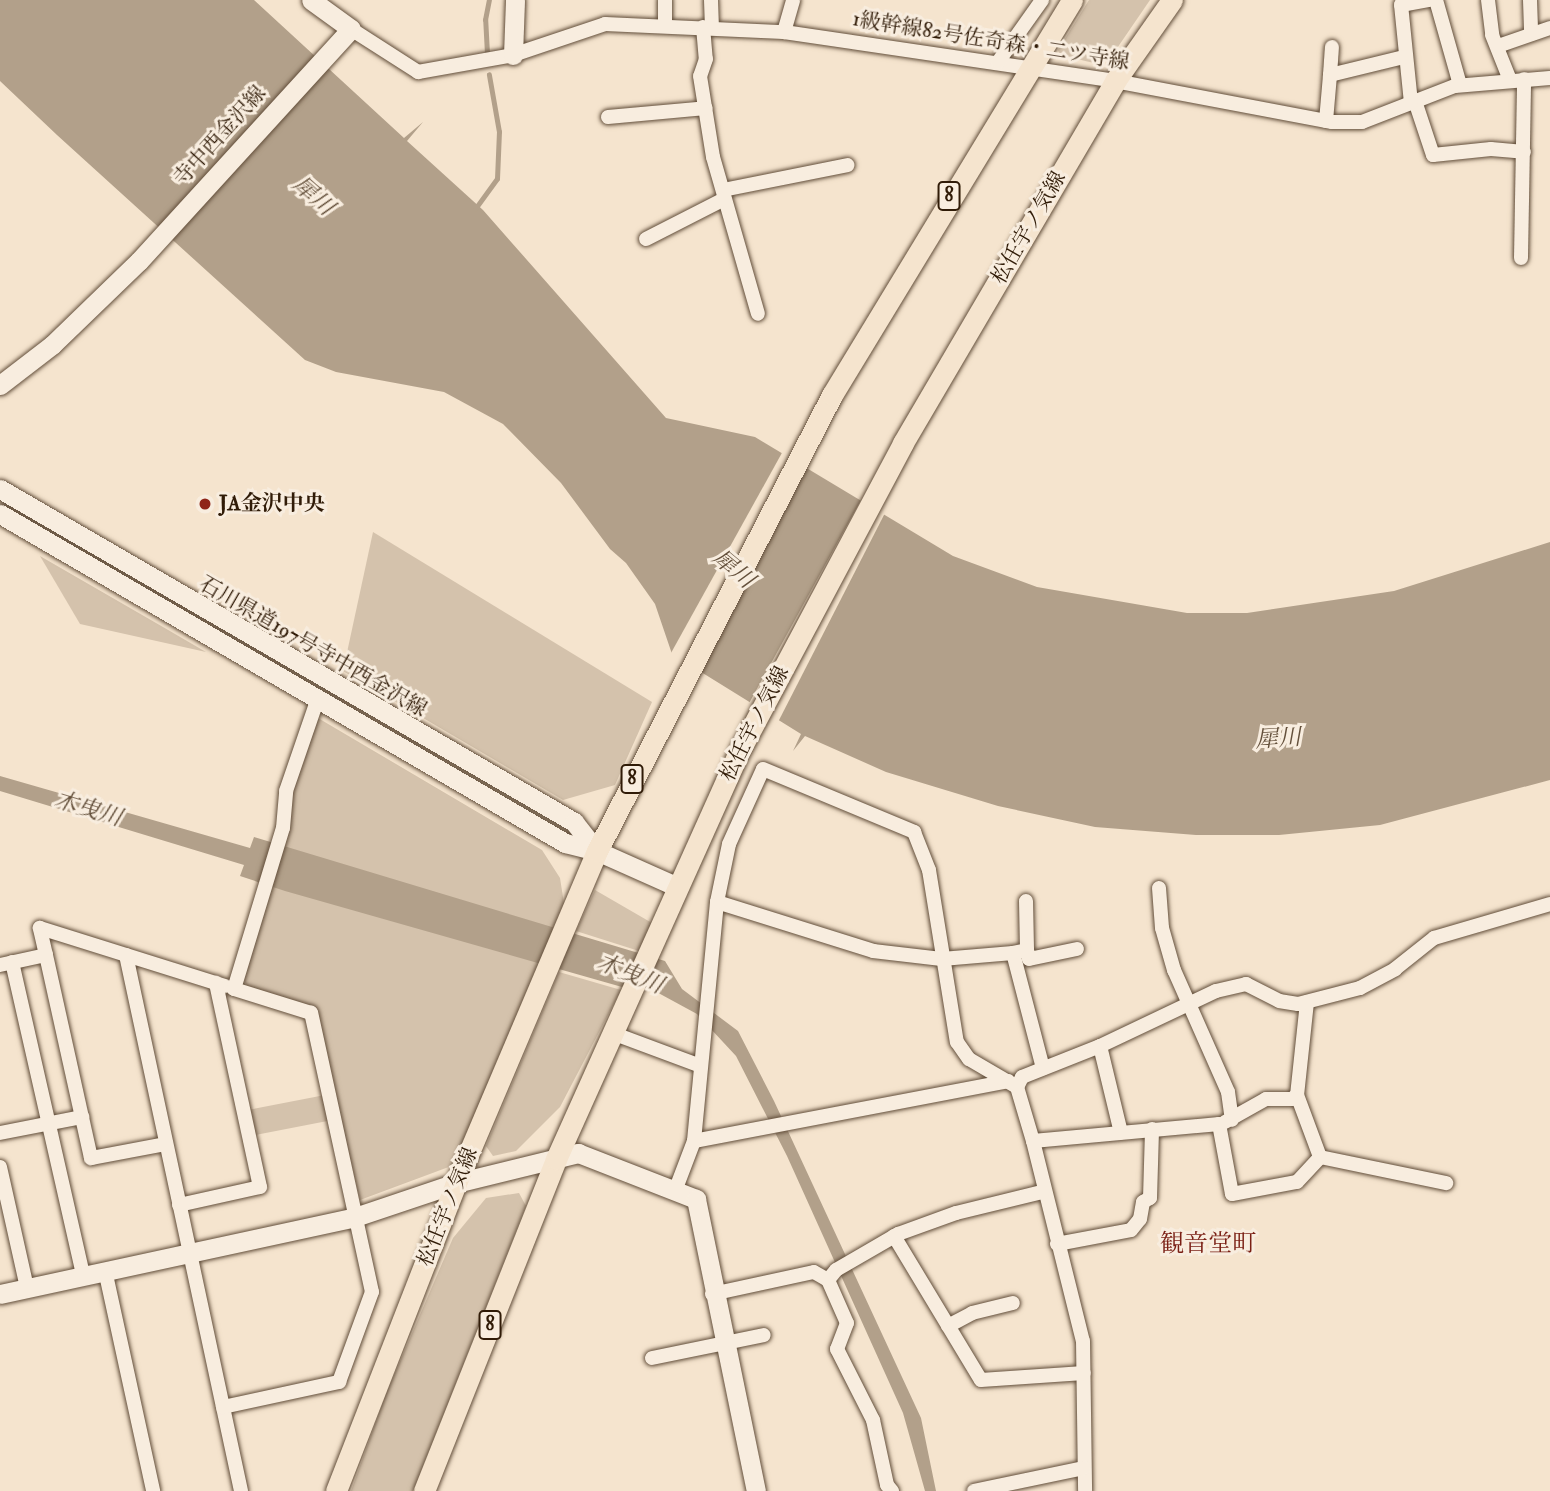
<!DOCTYPE html>
<html>
<head>
<meta charset="utf-8">
<style>
	body { margin:0 }
	#map { position:relative; width:1550px; height:1491px; overflow:hidden; background:#f5e4ce; font-family:"IM FELL Double Pica","Noto Serif JP",serif }
	div>[style] { position:absolute }
	.green>* { inset:0; background:#d4c2ac; transform-origin:0 0 }
	.water>* { inset:0; background:#b2a08a }
	.pier>* { inset:0; background:#f5e4ce; transform-origin:0 0 }
	.stream>* { height:4.5px; margin:-2.25px; padding:0 2.25px; transform-origin:2.25px; border-radius:2.25px; background:#b2a08a }
	.roads { filter:drop-shadow(0 0 2px #614d39) drop-shadow(0 0 2px #614d39) }
	.street>* { height:14px; margin:-7px; padding:0 7px; transform-origin:7px; border-radius:7px; background:#f8eddf }
	.secondary>* { height:19px; margin:-9.5px; padding:0 9.5px; transform-origin:9.5px; border-radius:9.5px; background:#f8eddf }
	.primary>* { height:21px; margin:-10.5px; padding:0 10.5px; transform-origin:10.5px; border-radius:10.5px; background:#f5e4ce }
	.dots>* { width:19px; height:19px; translate:-50% -50%; box-sizing:border-box; border:4px solid #f8eddf; border-radius:50% }
	span { translate:-50% -50%; white-space:nowrap; text-align:center; line-height:1.15; -webkit-text-stroke:6px #f8eddf; paint-order:stroke }
	.shield-label span { padding:2px 5px; background:#f8eddf; border:2px solid; border-radius:5px; -webkit-text-stroke-width:0 }
	.shield-label { font-size:19px; color:#301b07; font-weight:700 }
	.street-label { font-size:21px; color:#301b07 }
	.poi-label { font-size:21px; color:#301b07; font-weight:700 }
	.left { translate:0 -50%; text-align:left }
	.water-label { font-size:23px; color:#64503b; font-style:italic }
	.quarter-label { font-size:24px; color:#7a1f14 }
</style>
</head>
<body>
<div id="map">
	<div class="green">
		<i style="clip-path:polygon(1089px 0,1150px 0,1111px 57px,1098px 64px,1060px 55px,1058px 50px)"></i>
		<i style="clip-path:polygon(373px 532px,652px 702px,615px 785px,563px 800px,343px 671px)"></i>
		<i style="clip-path:polygon(40px 556px,163px 627px,206px 652px,80px 624px)"></i>
		<i style="clip-path:polygon(318px 718px,542px 850px,560px 878px,565px 910px,454px 1165px,360px 1200px,315px 1009px,247px 986px,244px 980px,288px 835px,293px 790px)"></i>
		<i style="clip-path:polygon(595px 890px,652px 923px,639px 951px,576px 931px)"></i>
		<i style="clip-path:polygon(559px 972px,621px 990px,560px 1107px,516px 1151px,493px 1156px,486px 1146px)"></i>
		<i style="left:325px;top:1095px;width:26px;height:76px;rotate:79deg"></i>
		<i style="clip-path:polygon(519px 1193px,526px 1206px,413px 1491px,351px 1491px,386px 1394px,453px 1238px,486px 1198px)"></i>
	</div>
	<div class="water">
		<i style="clip-path:polygon(0 0,254px 0,404px 138px,423px 122px,407px 141px,483px 210px,666px 418px,755px 437px,953px 556px,1037px 587px,1187px 613px,1247px 613px,1394px 591px,1550px 542px,1550px 780px,1380px 825px,1279px 835px,1196px 835px,1095px 827px,998px 806px,886px 772px,805px 736px,793px 751px,801px 734px,672px 654px,655px 604px,626px 563px,610px 549px,561px 483px,503px 424px,444px 392px,336px 372px,305px 360px,57px 135px,0 81px)"></i>
		<i style="clip-path:polygon(0 776px,250px 848px,254px 837px,665px 961px,682px 989px,738px 1031px,774px 1101px,921px 1418px,936px 1491px,925px 1491px,903px 1413px,787px 1156px,736px 1056px,697px 1014px,651px 989px,622px 987px,285px 891px,240px 876px,244px 865px,0 791px)"></i>
	</div>
	<div class="pier">
		<i style="left:783px;top:451px;width:26px;height:235px;rotate:29deg"></i>
		<i style="clip-path:polygon(862px 498px,885px 513px,777px 724px,747px 707px)"></i>
	</div>
	<div class="stream">
		<i style="left:487px;top:54px;width:34px;rotate:-93deg"></i>
		<i style="left:485px;top:20px;width:20px;rotate:-79deg"></i>
		<i style="left:475px;top:209px;width:37px;rotate:-54deg"></i>
		<i style="left:497px;top:179px;width:47px;rotate:-87.6deg"></i>
		<i style="left:499px;top:132px;width:58px;rotate:-100deg"></i>
	</div>
	<div class="roads">
		<div class="street">
			<i style="left:711px;top:0;width:28px;rotate:88deg"></i>
			<i style="left:1436px;top:0;width:88px;rotate:74.2deg"></i>
			<i style="left:1488px;top:0;width:35px;rotate:83deg"></i>
			<i style="left:1492px;top:35px;width:48px;rotate:68.2deg"></i>
			<i style="left:1530px;top:0;width:34px;rotate:88deg"></i>
			<i style="left:665px;top:26px;width:26px;rotate:-90deg"></i>
			<i style="left:703px;top:27px;width:32px;rotate:85deg"></i>
			<i style="left:706px;top:59px;width:18px;rotate:109deg"></i>
			<i style="left:700px;top:76px;width:82px;rotate:80.9deg"></i>
			<i style="left:713px;top:157px;width:163px;rotate:74deg"></i>
			<i style="left:351px;top:29px;width:80px;rotate:32.7deg"></i>
			<i style="left:418px;top:72px;width:97px;rotate:-10.1deg"></i>
			<i style="left:513px;top:55px;width:97px;rotate:-18.6deg"></i>
			<i style="left:605px;top:24px;width:179px;rotate:2.6deg"></i>
			<i style="left:784px;top:32px;width:335px;rotate:8.4deg"></i>
			<i style="left:1115px;top:81px;width:221px;rotate:10.7deg"></i>
			<i style="left:1332px;top:122px;width:30px"></i>
			<i style="left:1362px;top:122px;width:100px;rotate:-21.2deg"></i>
			<i style="left:1455px;top:86px;width:95px;rotate:-4.8deg"></i>
			<i style="left:784px;top:32px;width:33px;rotate:-74deg"></i>
			<i style="left:1498px;top:46px;width:55px;rotate:-19.1deg"></i>
			<i style="left:998px;top:62px;width:76px;rotate:-54.6deg"></i>
			<i style="left:1330px;top:75px;width:28px;rotate:-86deg"></i>
			<i style="left:1415px;top:101px;width:57px;rotate:71.6deg"></i>
			<i style="left:1433px;top:155px;width:58px;rotate:-5.9deg"></i>
			<i style="left:1491px;top:149px;width:33px;rotate:5deg"></i>
			<i style="left:1411px;top:103px;width:99px;rotate:-95.8deg"></i>
			<i style="left:1401px;top:5px;width:29px;rotate:-10deg"></i>
			<i style="left:608px;top:117px;width:98px;rotate:-5.2deg"></i>
			<i style="left:1326px;top:121px;width:46px;rotate:-85deg"></i>
			<i style="left:1330px;top:75px;width:76px;rotate:-13.7deg"></i>
			<i style="left:723px;top:190px;width:127px;rotate:-11.3deg"></i>
			<i style="left:646px;top:239px;width:88px;rotate:-27.1deg"></i>
			<i style="left:1521px;top:258px;width:179px;rotate:-89deg"></i>
			<i style="left:1159px;top:888px;width:40px;rotate:85.7deg"></i>
			<i style="left:1162px;top:928px;width:44px;rotate:74.1deg"></i>
			<i style="left:1174px;top:970px;width:133px;rotate:66.1deg"></i>
			<i style="left:1228px;top:1092px;width:28px;rotate:82deg"></i>
			<i style="left:1026px;top:901px;width:49px;rotate:88.8deg"></i>
			<i style="left:1027px;top:950px;width:14px;rotate:168deg"></i>
			<i style="left:1013px;top:953px;width:119px;rotate:75.4deg"></i>
			<i style="left:717px;top:902px;width:164px;rotate:17.4deg"></i>
			<i style="left:873px;top:951px;width:69px;rotate:6.6deg"></i>
			<i style="left:942px;top:959px;width:71px;rotate:-4.8deg"></i>
			<i style="left:1027px;top:950px;width:9px;rotate:77deg"></i>
			<i style="left:1029px;top:959px;width:49px;rotate:-11.8deg"></i>
			<i style="left:46px;top:955px;width:208px;rotate:77.5deg"></i>
			<i style="left:91px;top:1158px;width:75px;rotate:-10.7deg"></i>
			<i style="left:126px;top:955px;width:548px;rotate:77.89deg"></i>
			<i style="left:12px;top:962px;width:321px;rotate:77.2deg"></i>
			<i style="left:0;top:965px;width:47px;rotate:-12.3deg"></i>
			<i style="left:46px;top:955px;width:28px;rotate:-103deg"></i>
			<i style="left:40px;top:928px;width:194px;rotate:17.4deg"></i>
			<i style="left:1307px;top:1002px;width:94px;rotate:96.1deg"></i>
			<i style="left:1297px;top:1095px;width:66px;rotate:69.6deg"></i>
			<i style="left:612px;top:1033px;width:92px;rotate:20.4deg"></i>
			<i style="left:1100px;top:1046px;width:89px;rotate:76.4deg"></i>
			<i style="left:1017px;top:1087px;width:11px;rotate:-63deg"></i>
			<i style="left:1022px;top:1077px;width:84px;rotate:-21.7deg"></i>
			<i style="left:1100px;top:1046px;width:128px;rotate:-25.4deg"></i>
			<i style="left:1216px;top:991px;width:31px;rotate:-13deg"></i>
			<i style="left:1246px;top:984px;width:37px;rotate:27deg"></i>
			<i style="left:1279px;top:1001px;width:19px;rotate:9deg"></i>
			<i style="left:1298px;top:1004px;width:64px;rotate:-14.5deg"></i>
			<i style="left:1360px;top:988px;width:40px;rotate:-28deg"></i>
			<i style="left:1395px;top:969px;width:50px;rotate:-38.5deg"></i>
			<i style="left:1434px;top:938px;width:121px;rotate:-16.3deg"></i>
			<i style="left:1225px;top:1122px;width:47px;rotate:-29.3deg"></i>
			<i style="left:1266px;top:1099px;width:26px"></i>
			<i style="left:1292px;top:1099px;width:6px;rotate:-39deg"></i>
			<i style="left:0;top:1133px;width:84px;rotate:-11deg"></i>
			<i style="left:694px;top:1141px;width:320px;rotate:-10.8deg"></i>
			<i style="left:1033px;top:1141px;width:187px;rotate:-5.2deg"></i>
			<i style="left:1219px;top:1124px;width:71px;rotate:79.5deg"></i>
			<i style="left:1232px;top:1194px;width:66px;rotate:-10.5deg"></i>
			<i style="left:1297px;top:1182px;width:34px;rotate:-47deg"></i>
			<i style="left:1320px;top:1157px;width:129px;rotate:11.7deg"></i>
			<i style="left:0;top:1167px;width:124px;rotate:77.4deg"></i>
			<i style="left:675px;top:1191px;width:53px;rotate:-69.2deg"></i>
			<i style="left:694px;top:1141px;width:240px;rotate:-84.5deg"></i>
			<i style="left:717px;top:902px;width:59px;rotate:-78.3deg"></i>
			<i style="left:729px;top:844px;width:82px;rotate:-65.6deg"></i>
			<i style="left:763px;top:769px;width:164px;rotate:22.6deg"></i>
			<i style="left:914px;top:832px;width:41px;rotate:68.5deg"></i>
			<i style="left:929px;top:870px;width:174px;rotate:80.8deg"></i>
			<i style="left:957px;top:1042px;width:21px;rotate:55deg"></i>
			<i style="left:969px;top:1059px;width:56px;rotate:30.3deg"></i>
			<i style="left:1017px;top:1087px;width:56px;rotate:73.5deg"></i>
			<i style="left:1033px;top:1141px;width:206px;rotate:76deg"></i>
			<i style="left:1083px;top:1341px;width:150px;rotate:89.2deg"></i>
			<i style="left:179px;top:1205px;width:83px;rotate:-12.5deg"></i>
			<i style="left:260px;top:1187px;width:209px;rotate:-102.2deg"></i>
			<i style="left:894px;top:1236px;width:168px;rotate:58.9deg"></i>
			<i style="left:981px;top:1380px;width:103px;rotate:-3.9deg"></i>
			<i style="left:1057px;top:1244px;width:75px;rotate:-10.7deg"></i>
			<i style="left:1131px;top:1230px;width:14px;rotate:-51deg"></i>
			<i style="left:1140px;top:1219px;width:17px;rotate:-80deg"></i>
			<i style="left:1143px;top:1202px;width:8px;rotate:-30deg"></i>
			<i style="left:1150px;top:1198px;width:69px;rotate:-88.3deg"></i>
			<i style="left:105px;top:1270px;width:226px;rotate:77.7deg"></i>
			<i style="left:828px;top:1280px;width:13px;rotate:-51deg"></i>
			<i style="left:836px;top:1270px;width:72px;rotate:-30.1deg"></i>
			<i style="left:898px;top:1234px;width:62px;rotate:-19.9deg"></i>
			<i style="left:956px;top:1213px;width:89px;rotate:-13.7deg"></i>
			<i style="left:712px;top:1294px;width:104px;rotate:-12.2deg"></i>
			<i style="left:814px;top:1272px;width:16px;rotate:30deg"></i>
			<i style="left:828px;top:1280px;width:47px;rotate:66.2deg"></i>
			<i style="left:847px;top:1323px;width:28px;rotate:111deg"></i>
			<i style="left:837px;top:1349px;width:80px;rotate:63.1deg"></i>
			<i style="left:873px;top:1420px;width:66px;rotate:77.8deg"></i>
			<i style="left:887px;top:1485px;width:8px;rotate:50deg"></i>
			<i style="left:948px;top:1326px;width:27px;rotate:-28deg"></i>
			<i style="left:972px;top:1313px;width:42px;rotate:-13.7deg"></i>
			<i style="left:652px;top:1358px;width:114px;rotate:-11.6deg"></i>
			<i style="left:223px;top:1407px;width:119px;rotate:-12.2deg"></i>
			<i style="left:339px;top:1382px;width:96px;rotate:-69.9deg"></i>
			<i style="left:372px;top:1292px;width:286px;rotate:-102.3deg"></i>
			<i style="left:311px;top:1013px;width:81px;rotate:-162.7deg"></i>
			<i style="left:234px;top:989px;width:168px;rotate:-73.1deg"></i>
			<i style="left:283px;top:828px;width:37px;rotate:-85deg"></i>
			<i style="left:286px;top:791px;width:98px;rotate:-71deg"></i>
			<i style="left:974px;top:1491px;width:112px;rotate:-11.8deg"></i>
		</div>
		<div class="secondary">
			<i style="left:513px;top:55px;width:55px;rotate:-87.9deg"></i>
			<i style="left:0;top:385px;width:66px;rotate:-37.6deg"></i>
			<i style="left:52px;top:345px;width:121px;rotate:-44deg"></i>
			<i style="left:139px;top:261px;width:314px;rotate:-47.6deg"></i>
			<i style="left:351px;top:29px;width:49px;rotate:-144.1deg"></i>
			<i style="left:0;top:489px;width:664px;rotate:30.12deg"></i>
			<i style="left:574px;top:822px;width:37px;rotate:52deg"></i>
			<i style="left:0;top:514px;width:654px;rotate:30.21deg"></i>
			<i style="left:565px;top:843px;width:33px;rotate:14deg"></i>
			<i style="left:597px;top:851px;width:89px;rotate:24deg"></i>
			<i style="left:0;top:1294px;width:363px;rotate:-12.2deg"></i>
			<i style="left:355px;top:1217px;width:107px;rotate:-18.6deg"></i>
			<i style="left:456px;top:1183px;width:126px;rotate:-13.8deg"></i>
			<i style="left:578px;top:1153px;width:127px;rotate:21.3deg"></i>
			<i style="left:696px;top:1199px;width:298px;rotate:78.4deg"></i>
		</div>
		<div class="primary">
			<i style="left:336px;top:1491px;width:331px;rotate:-68.7deg"></i>
			<i style="left:456px;top:1183px;width:361px;rotate:-67deg"></i>
			<i style="left:597px;top:851px;width:513px;rotate:-62.74deg"></i>
			<i style="left:832px;top:395px;width:462px;rotate:-58.7deg"></i>
			<i style="left:424px;top:1491px;width:357px;rotate:-68.3deg"></i>
			<i style="left:556px;top:1159px;width:451px;rotate:-65.8deg"></i>
			<i style="left:741px;top:748px;width:345px;rotate:-62deg"></i>
			<i style="left:903px;top:443px;width:420px;rotate:-59.6deg"></i>
			<i style="left:1115px;top:81px;width:99px;rotate:-54.9deg"></i>
		</div>
	</div>
	<div class="dots">
		<i style="left:205px;top:504px;background:#8f2418"></i>
	</div>
	<div class="shield-label">
		<span style="left:949px;top:196px">8</span>
		<span style="left:632px;top:779px">8</span>
		<span style="left:490px;top:1325px">8</span>
	</div>
	<div class="street-label">
		<span style="left:991px;top:41px;rotate:9deg">1級幹線82号佐奇森・二ツ寺線</span>
		<span style="left:220px;top:136px;rotate:-48deg">寺中西金沢線</span>
		<span style="left:1029px;top:228px;rotate:-60deg">松任宇ノ気線</span>
		<span style="left:313px;top:647px;rotate:30deg">石川県道197号寺中西金沢線</span>
		<span style="left:755px;top:724px;rotate:-63deg">松任宇ノ気線</span>
		<span style="left:448px;top:1207px;rotate:-68deg">松任宇ノ気線</span>
	</div>
	<div class="poi-label">
		<span class="left" style="left:219px;top:504px">JA金沢中央</span>
	</div>
	<div class="water-label">
		<span style="left:313px;top:196px;rotate:41deg">犀川</span>
		<span style="left:733px;top:569px;rotate:40deg">犀川</span>
		<span style="left:1278px;top:739px;rotate:-4deg">犀川</span>
		<span style="left:88px;top:809px;rotate:17deg">木曳川</span>
		<span style="left:630px;top:974px;rotate:22deg">木曳川</span>
	</div>
	<div class="quarter-label">
		<span style="left:1208px;top:1244px">観音堂町</span>
	</div>
</div>
</body>
</html>
